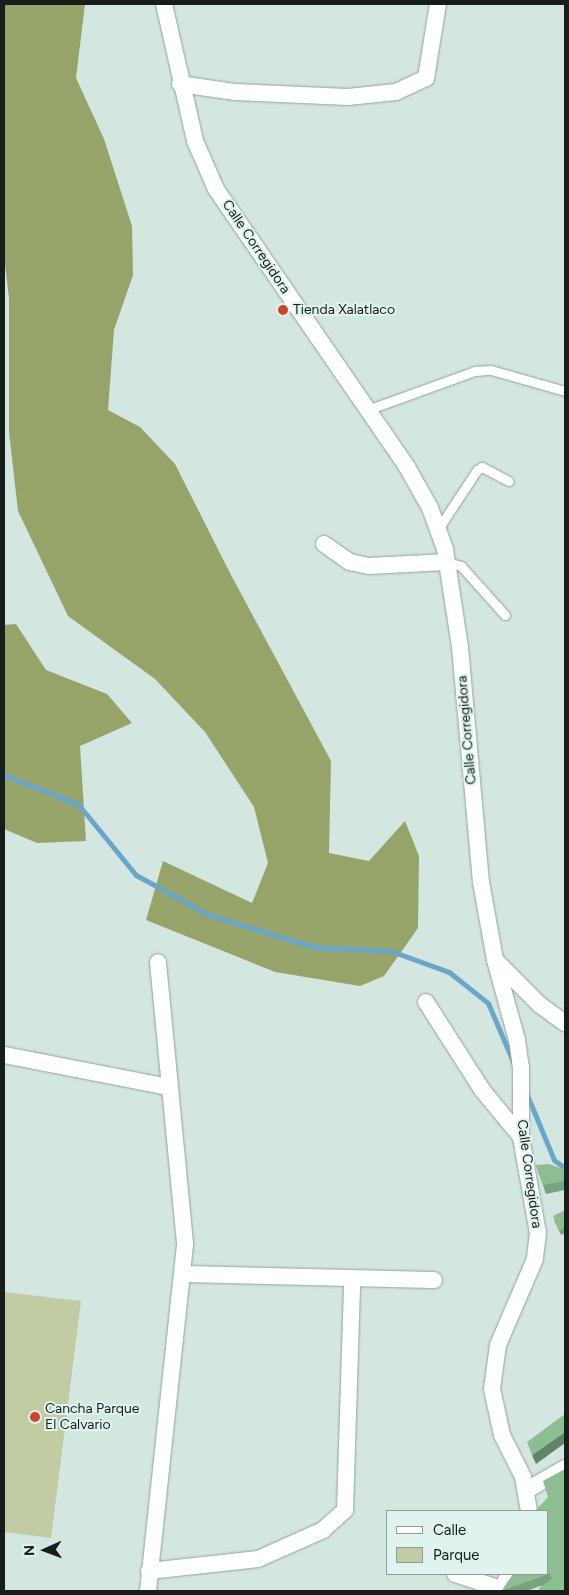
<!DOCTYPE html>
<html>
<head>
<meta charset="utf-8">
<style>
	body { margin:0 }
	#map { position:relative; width:569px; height:1595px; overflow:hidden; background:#d3e6e0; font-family:Figtree,sans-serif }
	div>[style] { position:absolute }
	.green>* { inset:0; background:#c1cca3 }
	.forest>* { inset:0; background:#96a469 }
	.stream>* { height:5px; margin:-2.5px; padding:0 2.5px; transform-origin:2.5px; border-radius:2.5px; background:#69a7ca }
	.roads { filter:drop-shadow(0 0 1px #91a39e) drop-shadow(0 0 1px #91a39e) }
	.service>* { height:9px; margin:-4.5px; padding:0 4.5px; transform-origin:4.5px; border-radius:4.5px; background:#fff }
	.minor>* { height:16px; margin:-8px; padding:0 8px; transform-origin:8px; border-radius:8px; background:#fff }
	.wall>* { inset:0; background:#78a37e }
	.shaded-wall>* { inset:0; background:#628566 }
	.building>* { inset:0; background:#8cbe92 }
	.dots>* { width:14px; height:14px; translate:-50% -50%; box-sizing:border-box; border:2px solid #e0f3ee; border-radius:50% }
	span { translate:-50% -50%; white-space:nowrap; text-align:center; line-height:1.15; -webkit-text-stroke:4px #e0f3ee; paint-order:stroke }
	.street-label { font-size:14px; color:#161d1b }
	.poi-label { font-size:14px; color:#161d1b }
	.left { translate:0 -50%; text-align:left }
	.frame { position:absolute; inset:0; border:5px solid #161d1b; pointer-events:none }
	.legend { position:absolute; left:386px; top:1510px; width:162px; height:65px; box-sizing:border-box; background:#e0f3ee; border:1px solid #8f9d9a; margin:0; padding:6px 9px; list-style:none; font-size:15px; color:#161d1b }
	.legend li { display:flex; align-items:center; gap:10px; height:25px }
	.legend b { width:25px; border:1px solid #8f9d9a }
	.north { position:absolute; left:20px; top:1525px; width:50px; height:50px; -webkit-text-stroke:4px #e0f3ee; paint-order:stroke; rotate:268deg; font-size:14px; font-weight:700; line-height:20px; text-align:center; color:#161d1b }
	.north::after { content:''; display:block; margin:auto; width:18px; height:22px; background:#161d1b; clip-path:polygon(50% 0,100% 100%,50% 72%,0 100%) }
</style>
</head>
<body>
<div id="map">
	<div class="green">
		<i style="clip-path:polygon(4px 1292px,81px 1301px,51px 1538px,4px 1532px)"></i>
	</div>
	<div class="forest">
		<i style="clip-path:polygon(4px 4px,85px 4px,76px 78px,104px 139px,132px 226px,133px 275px,114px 330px,108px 410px,140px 427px,175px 464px,230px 573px,331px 761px,329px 853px,369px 861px,405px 821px,419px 856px,418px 928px,384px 976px,360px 986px,275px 972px,146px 920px,163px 861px,252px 903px,268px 863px,254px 807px,205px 732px,155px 679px,68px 616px,18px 511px,9px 432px,9px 298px,4px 256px)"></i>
		<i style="clip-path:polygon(16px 624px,46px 670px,107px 694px,132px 723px,80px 746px,86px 841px,37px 843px,4px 829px,4px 625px)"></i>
	</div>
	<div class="stream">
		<i style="left:4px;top:775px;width:79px;rotate:21.4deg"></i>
		<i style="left:78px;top:804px;width:92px;rotate:50.8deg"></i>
		<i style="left:136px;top:875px;width:83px;rotate:28.7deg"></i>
		<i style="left:209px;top:915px;width:110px;rotate:16.9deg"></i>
		<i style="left:314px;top:947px;width:77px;rotate:3deg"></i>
		<i style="left:391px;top:951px;width:62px;rotate:19.9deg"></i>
		<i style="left:449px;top:972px;width:50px;rotate:38.5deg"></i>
		<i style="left:488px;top:1003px;width:66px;rotate:66.9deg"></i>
		<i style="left:527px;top:1095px;width:70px;rotate:67.4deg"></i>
		<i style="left:554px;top:1160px;width:14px;rotate:36deg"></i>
	</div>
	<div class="roads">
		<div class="service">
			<i style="left:367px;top:410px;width:115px;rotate:-19.9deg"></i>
			<i style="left:475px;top:371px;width:16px;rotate:-4deg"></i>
			<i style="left:491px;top:370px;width:77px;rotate:15.8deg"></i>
			<i style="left:438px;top:529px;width:71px;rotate:-56.5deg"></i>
			<i style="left:477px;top:470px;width:6px;rotate:-31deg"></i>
			<i style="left:482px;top:467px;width:30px;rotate:28deg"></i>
			<i style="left:447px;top:562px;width:15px;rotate:16deg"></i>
			<i style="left:461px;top:566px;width:66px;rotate:48.1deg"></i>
		</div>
		<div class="minor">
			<i style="left:164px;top:4px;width:140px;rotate:77.2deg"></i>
			<i style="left:195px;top:141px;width:52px;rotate:66.4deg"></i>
			<i style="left:216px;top:189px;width:337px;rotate:55.5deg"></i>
			<i style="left:407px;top:467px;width:47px;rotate:60.7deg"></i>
			<i style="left:430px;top:508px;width:44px;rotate:69.9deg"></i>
			<i style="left:445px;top:549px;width:99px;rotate:81.3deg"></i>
			<i style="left:460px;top:647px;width:236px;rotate:84.9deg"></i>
			<i style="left:481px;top:882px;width:79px;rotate:79.8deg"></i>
			<i style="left:495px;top:960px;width:83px;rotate:74.6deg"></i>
			<i style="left:517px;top:1040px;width:27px;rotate:82deg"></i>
			<i style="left:521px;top:1067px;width:70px;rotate:90deg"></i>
			<i style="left:521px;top:1137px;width:97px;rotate:80deg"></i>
			<i style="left:538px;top:1233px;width:26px;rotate:97deg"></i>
			<i style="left:535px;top:1259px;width:94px;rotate:113.3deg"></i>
			<i style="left:498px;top:1345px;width:44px;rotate:97.8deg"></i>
			<i style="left:492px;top:1389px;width:47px;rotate:77.7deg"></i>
			<i style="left:502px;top:1435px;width:47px;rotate:63.4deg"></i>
			<i style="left:523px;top:1477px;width:35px;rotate:80deg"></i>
			<i style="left:180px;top:84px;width:56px;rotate:8.3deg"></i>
			<i style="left:235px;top:92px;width:113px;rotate:2.5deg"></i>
			<i style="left:348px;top:97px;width:48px;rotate:-5.9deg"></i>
			<i style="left:396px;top:92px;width:33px;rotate:-25deg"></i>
			<i style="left:426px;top:78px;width:75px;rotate:-80.8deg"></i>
			<i style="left:324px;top:544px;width:32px;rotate:35deg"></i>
			<i style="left:350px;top:562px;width:19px;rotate:12deg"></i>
			<i style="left:369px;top:566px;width:78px;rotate:-2.9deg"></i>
			<i style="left:496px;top:961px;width:62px;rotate:45deg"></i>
			<i style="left:540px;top:1005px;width:31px;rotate:36deg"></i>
			<i style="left:426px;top:1002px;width:106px;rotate:57.4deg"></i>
			<i style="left:483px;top:1091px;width:60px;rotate:50.4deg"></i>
			<i style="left:4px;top:1055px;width:168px;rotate:11deg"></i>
			<i style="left:183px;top:1274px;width:251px;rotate:1.4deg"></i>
			<i style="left:527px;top:1490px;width:44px;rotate:-30.1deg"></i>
			<i style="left:149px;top:1571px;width:110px;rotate:-6.3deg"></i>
			<i style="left:258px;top:1559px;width:71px;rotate:-24deg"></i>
			<i style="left:323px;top:1530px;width:30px;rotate:-42deg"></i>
			<i style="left:345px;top:1510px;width:229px;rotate:-88.2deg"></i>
			<i style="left:455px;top:1574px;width:48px;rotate:18.1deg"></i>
			<i style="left:148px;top:1591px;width:350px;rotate:-83.9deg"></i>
			<i style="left:185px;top:1243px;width:282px;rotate:-95.5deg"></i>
			<i style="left:500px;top:1591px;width:20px;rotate:-60deg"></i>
		</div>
	</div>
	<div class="wall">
		<i style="clip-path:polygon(536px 1165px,565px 1172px,565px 1190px,546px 1194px)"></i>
		<i style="clip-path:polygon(565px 1210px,565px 1233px,561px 1235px,554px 1220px)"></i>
		<i style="clip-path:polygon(548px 1497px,565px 1591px,540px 1586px,527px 1591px,503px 1591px,502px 1590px,548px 1574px)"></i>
	</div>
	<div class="shaded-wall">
		<i style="clip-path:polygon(565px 1432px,565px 1443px,536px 1464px,532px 1455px)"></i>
	</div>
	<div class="building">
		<i style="clip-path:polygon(548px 1164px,561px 1168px,565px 1172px,565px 1181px,543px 1185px,536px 1165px)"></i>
		<i style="clip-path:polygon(565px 1210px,565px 1227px,559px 1231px,553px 1216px)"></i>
		<i style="clip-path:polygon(565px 1414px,565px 1432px,532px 1455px,527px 1442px)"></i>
		<i style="clip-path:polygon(565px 1469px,565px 1591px,540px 1591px,539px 1588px,552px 1579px,549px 1573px,548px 1574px,548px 1511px,535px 1511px,548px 1497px,543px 1481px)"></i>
		<i style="clip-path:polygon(513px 1574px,548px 1574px,502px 1590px)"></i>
	</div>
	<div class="dots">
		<i style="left:283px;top:310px;background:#ce4427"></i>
		<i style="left:35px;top:1417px;background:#ce4427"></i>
	</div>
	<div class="street-label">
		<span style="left:256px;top:247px;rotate:56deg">Calle Corregidora</span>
		<span style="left:467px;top:730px;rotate:-95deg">Calle Corregidora</span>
		<span style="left:529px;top:1174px;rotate:82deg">Calle Corregidora</span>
	</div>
	<div class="poi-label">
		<span class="left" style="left:293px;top:310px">Tienda Xalatlaco</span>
		<span class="left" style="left:45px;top:1417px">Cancha Parque<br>El Calvario</span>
	</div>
	<div class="frame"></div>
	<ul class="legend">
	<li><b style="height:6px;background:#fff"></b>Calle</li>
	<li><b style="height:14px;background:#c1cca3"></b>Parque</li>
	</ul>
	<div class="north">N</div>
</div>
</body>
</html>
